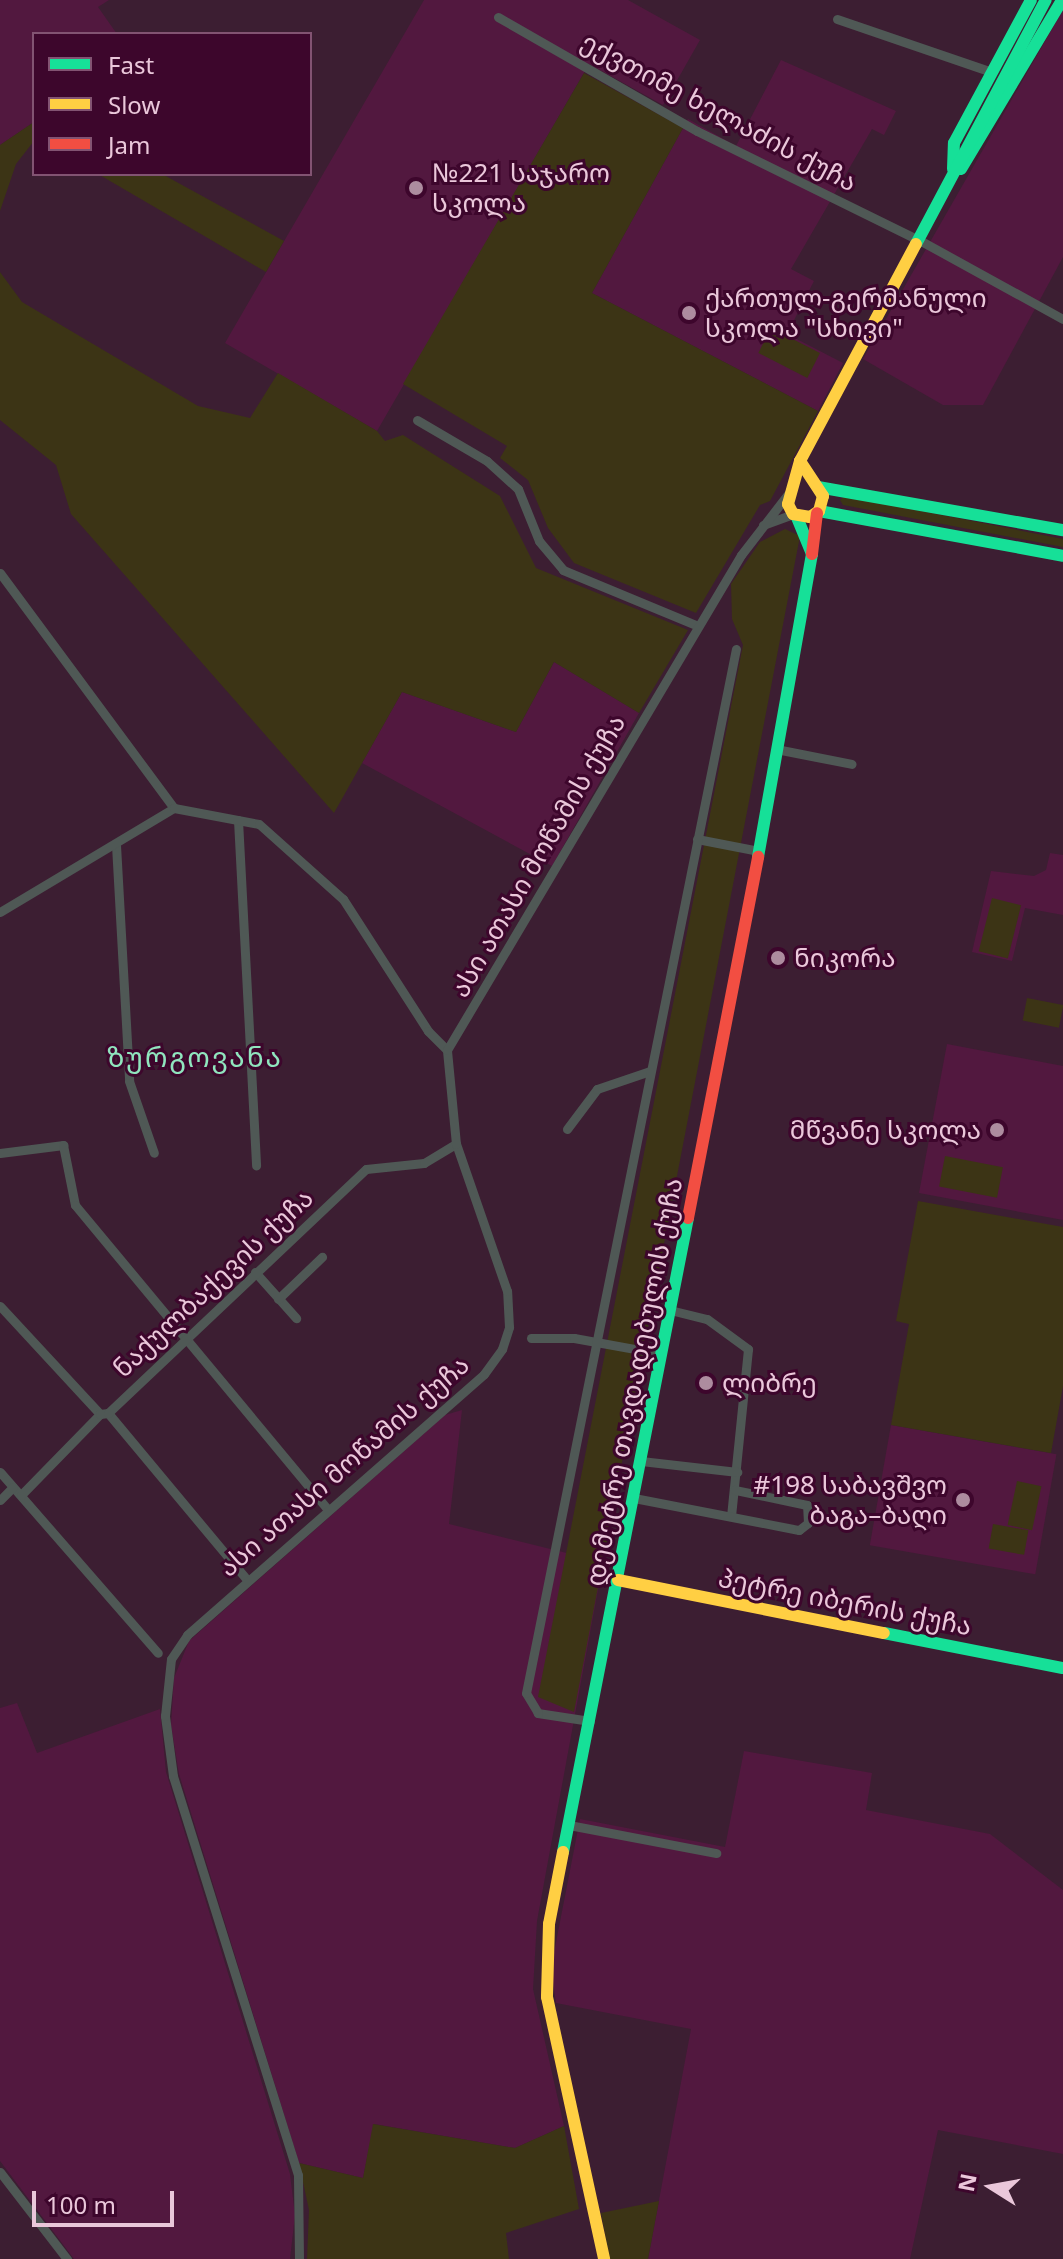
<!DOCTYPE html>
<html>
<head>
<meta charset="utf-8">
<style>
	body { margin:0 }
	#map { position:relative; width:1063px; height:2259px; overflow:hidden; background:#3c1e32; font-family:Georgia,"Noto Sans Georgian",serif }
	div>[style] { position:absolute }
	.built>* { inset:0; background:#52183f; transform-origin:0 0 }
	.green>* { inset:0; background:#3c3415; transform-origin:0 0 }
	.street>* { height:9px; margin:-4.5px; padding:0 4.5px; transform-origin:4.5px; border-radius:4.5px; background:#4f5855 }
	.fast>* { height:12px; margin:-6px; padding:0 6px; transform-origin:6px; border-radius:6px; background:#16e098 }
	.slow>* { height:12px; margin:-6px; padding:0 6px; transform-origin:6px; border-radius:6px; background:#ffcf43 }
	.jam>* { height:12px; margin:-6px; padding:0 6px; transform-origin:6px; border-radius:6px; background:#f24e42 }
	.dots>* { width:22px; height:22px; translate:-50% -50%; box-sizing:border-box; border:4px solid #3d062c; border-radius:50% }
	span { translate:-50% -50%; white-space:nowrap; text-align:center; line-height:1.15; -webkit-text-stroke:6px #3d062c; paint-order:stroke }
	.street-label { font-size:26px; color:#eac7da }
	.poi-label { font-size:26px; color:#eac7da }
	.left { translate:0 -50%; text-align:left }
	.right { translate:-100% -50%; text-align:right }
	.neighbourhood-label { font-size:28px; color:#90e5be; letter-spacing:2px }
	.legend { position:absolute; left:32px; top:32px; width:280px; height:144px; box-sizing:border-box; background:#3d062c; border:2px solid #825372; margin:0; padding:10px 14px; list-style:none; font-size:24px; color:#eac7da }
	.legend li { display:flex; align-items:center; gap:16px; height:40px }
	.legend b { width:40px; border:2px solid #825372 }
	.north { position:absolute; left:951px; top:2147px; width:80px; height:80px; -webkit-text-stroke:6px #3d062c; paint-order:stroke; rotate:281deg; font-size:22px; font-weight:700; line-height:32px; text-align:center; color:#eac7da }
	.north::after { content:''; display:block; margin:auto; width:28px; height:36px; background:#eac7da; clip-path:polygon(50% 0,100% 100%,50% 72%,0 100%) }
	.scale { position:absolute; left:32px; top:2191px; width:142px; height:36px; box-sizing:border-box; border:4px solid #eac7da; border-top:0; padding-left:10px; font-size:24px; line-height:28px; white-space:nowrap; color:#eac7da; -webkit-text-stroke:6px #3d062c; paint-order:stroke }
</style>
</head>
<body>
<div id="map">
	<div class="built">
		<i style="clip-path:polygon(0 0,109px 0,98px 7px,117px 34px,34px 34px,34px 122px,0 145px)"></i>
		<i style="clip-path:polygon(424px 0,628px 0,700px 40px,663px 105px,589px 64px,377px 431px,225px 343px)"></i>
		<i style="clip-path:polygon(1063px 10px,1063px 257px,983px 405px,943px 405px,863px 359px)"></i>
		<i style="clip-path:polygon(781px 60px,896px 111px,884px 135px,872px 129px,791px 269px,814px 281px,787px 334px,843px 363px,818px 411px,592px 293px,688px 119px,736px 146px)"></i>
		<i style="clip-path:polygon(554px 662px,639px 713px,552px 866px,362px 763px,402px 692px,516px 732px)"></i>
		<i style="clip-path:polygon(1050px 853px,1063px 855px,1063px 915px,1025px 908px,1012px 961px,972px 952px,991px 871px,1034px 876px,1046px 870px)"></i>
		<i style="clip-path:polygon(947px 1044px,1063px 1066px,1063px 1220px,919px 1193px)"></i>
		<i style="clip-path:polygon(462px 1410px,449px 1524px,603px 1562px,537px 1921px,533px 1989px,564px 2126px,515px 2148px,374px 2124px,363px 2178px,299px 2163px,179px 1774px,171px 1725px,174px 1678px,189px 1641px,445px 1415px)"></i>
		<i style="left:891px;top:1425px;width:168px;height:122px;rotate:10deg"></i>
		<i style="clip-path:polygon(17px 1703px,37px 1753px,160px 1709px,166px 1772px,290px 2174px,295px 2215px,290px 2259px,74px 2259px,0 2161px,0 1708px)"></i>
		<i style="clip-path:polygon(744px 1751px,872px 1773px,866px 1810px,990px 1834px,1063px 1890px,1063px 2154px,938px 2130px,910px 2259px,648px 2259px,691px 2029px,556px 2003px,551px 1968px,580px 1819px,725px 1847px)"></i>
	</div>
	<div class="green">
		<i style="clip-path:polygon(584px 73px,683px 128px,592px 293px,818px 411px,770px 501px,760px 505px,696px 613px,574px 563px,548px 528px,528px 480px,500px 458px,507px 446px,403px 384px)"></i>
		<i style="clip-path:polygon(34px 122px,34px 141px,16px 164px,0 211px,0 145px)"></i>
		<i style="clip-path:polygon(98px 174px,162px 174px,284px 241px,266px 272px)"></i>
		<i style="clip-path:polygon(0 272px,22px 302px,198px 406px,250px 418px,278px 373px,377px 431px,385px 441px,403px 435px,500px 496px,536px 568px,688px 630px,639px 713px,554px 662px,516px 732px,402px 692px,334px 813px,71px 514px,56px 465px,0 420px)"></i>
		<i style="left:771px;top:328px;width:55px;height:28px;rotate:27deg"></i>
		<i style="clip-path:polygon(845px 496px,1063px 539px,1063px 547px,843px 505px,840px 500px)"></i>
		<i style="clip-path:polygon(785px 529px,800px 536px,574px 1712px,538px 1697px,743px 645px,732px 619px,731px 584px,760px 542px)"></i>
		<i style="left:992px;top:898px;width:30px;height:55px;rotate:14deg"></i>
		<i style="left:1027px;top:998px;width:37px;height:23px;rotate:11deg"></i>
		<i style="left:945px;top:1156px;width:59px;height:31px;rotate:11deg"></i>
		<i style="clip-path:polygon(918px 1201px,1063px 1227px,1063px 1386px,1051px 1453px,891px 1425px,909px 1324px,896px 1321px)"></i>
		<i style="left:1017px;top:1481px;width:25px;height:45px;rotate:12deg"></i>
		<i style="left:993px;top:1524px;width:36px;height:25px;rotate:10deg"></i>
		<i style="clip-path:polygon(373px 2124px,515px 2148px,564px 2126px,579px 2209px,506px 2233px,509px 2259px,307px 2259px,309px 2210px,299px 2163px,363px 2178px)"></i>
		<i style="clip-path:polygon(659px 2201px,648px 2259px,610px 2259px,601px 2213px)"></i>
	</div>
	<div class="street">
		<i style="left:498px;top:17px;width:229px;rotate:29.8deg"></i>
		<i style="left:697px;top:131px;width:250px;rotate:26.2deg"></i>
		<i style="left:921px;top:241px;width:162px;rotate:28.8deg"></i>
		<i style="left:837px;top:19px;width:164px;rotate:18.9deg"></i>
		<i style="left:417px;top:420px;width:81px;rotate:30.4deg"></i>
		<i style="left:487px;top:461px;width:42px;rotate:42.1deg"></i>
		<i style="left:518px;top:489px;width:56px;rotate:68deg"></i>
		<i style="left:539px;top:541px;width:38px;rotate:50deg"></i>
		<i style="left:563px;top:570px;width:146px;rotate:22.5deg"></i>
		<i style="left:763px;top:525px;width:32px;rotate:-20deg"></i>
		<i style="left:0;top:573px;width:292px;rotate:53.5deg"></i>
		<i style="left:776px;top:749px;width:77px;rotate:11.2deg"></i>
		<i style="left:238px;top:820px;width:346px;rotate:87deg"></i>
		<i style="left:697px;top:839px;width:63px;rotate:11deg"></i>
		<i style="left:116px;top:845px;width:236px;rotate:86.8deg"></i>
		<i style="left:129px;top:1081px;width:76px;rotate:70.9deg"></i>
		<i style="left:0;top:912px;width:203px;rotate:-30.9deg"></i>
		<i style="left:174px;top:808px;width:86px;rotate:10.7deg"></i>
		<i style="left:259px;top:824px;width:113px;rotate:41.8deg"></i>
		<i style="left:343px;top:899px;width:157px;rotate:57.2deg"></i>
		<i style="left:428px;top:1031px;width:27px;rotate:45deg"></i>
		<i style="left:567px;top:1129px;width:50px;rotate:-53.1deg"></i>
		<i style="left:597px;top:1089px;width:56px;rotate:-18.8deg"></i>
		<i style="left:0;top:1153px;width:64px;rotate:-7.2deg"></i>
		<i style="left:63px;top:1145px;width:61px;rotate:78.7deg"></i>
		<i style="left:75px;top:1205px;width:394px;rotate:50.3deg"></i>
		<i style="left:255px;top:1272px;width:62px;rotate:48.3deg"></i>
		<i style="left:278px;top:1299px;width:61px;rotate:-43.7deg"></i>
		<i style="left:0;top:1306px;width:147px;rotate:47.2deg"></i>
		<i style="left:670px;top:1310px;width:38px;rotate:14deg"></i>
		<i style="left:707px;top:1319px;width:51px;rotate:36.2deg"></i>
		<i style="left:748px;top:1349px;width:168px;rotate:95.8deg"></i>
		<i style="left:531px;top:1338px;width:43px"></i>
		<i style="left:574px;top:1338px;width:89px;rotate:10.3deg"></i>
		<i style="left:108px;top:1413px;width:217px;rotate:50.2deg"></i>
		<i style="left:641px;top:1461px;width:97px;rotate:6.5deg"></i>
		<i style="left:0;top:1472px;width:240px;rotate:48.9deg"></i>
		<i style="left:21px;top:1495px;width:113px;rotate:-45.7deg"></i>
		<i style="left:100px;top:1414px;width:8px;rotate:-7deg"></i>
		<i style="left:108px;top:1413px;width:355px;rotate:-43.4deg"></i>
		<i style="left:366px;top:1169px;width:58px;rotate:-5.9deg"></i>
		<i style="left:424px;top:1163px;width:37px;rotate:-31deg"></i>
		<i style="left:634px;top:1498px;width:168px;rotate:11deg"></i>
		<i style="left:799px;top:1530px;width:11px;rotate:-38deg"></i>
		<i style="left:808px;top:1523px;width:18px;rotate:-93deg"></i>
		<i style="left:807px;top:1505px;width:74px;rotate:-168.2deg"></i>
		<i style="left:0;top:1500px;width:18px;rotate:-45deg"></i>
		<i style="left:590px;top:1721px;width:53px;rotate:-171.3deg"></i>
		<i style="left:538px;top:1713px;width:23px;rotate:-121deg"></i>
		<i style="left:526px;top:1693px;width:1065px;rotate:-78.63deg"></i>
		<i style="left:569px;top:1825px;width:150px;rotate:10.8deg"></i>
		<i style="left:0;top:2172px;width:110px;rotate:52.4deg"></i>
		<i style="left:299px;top:2259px;width:84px;rotate:-90.7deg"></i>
		<i style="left:298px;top:2175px;width:418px;rotate:-107.4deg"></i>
		<i style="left:173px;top:1776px;width:61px;rotate:-97.6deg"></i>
		<i style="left:165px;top:1716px;width:57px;rotate:-84deg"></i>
		<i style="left:171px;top:1659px;width:29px;rotate:-56deg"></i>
		<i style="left:187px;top:1635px;width:395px;rotate:-41.3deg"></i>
		<i style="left:484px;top:1374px;width:31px;rotate:-54deg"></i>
		<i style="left:502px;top:1349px;width:23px;rotate:-72deg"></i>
		<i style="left:509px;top:1327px;width:36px;rotate:-93deg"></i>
		<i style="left:507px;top:1291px;width:156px;rotate:-109.1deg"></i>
		<i style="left:456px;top:1144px;width:94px;rotate:-95.5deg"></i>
		<i style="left:447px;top:1050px;width:576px;rotate:-59.29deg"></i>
		<i style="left:741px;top:555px;width:77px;rotate:-52.4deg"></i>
	</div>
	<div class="fast">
		<i style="left:953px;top:169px;width:26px;rotate:-88deg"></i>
		<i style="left:954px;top:143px;width:162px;rotate:-61.7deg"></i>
		<i style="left:961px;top:169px;width:197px;rotate:-59.1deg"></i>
		<i style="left:916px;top:244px;width:276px;rotate:-62deg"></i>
		<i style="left:818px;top:487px;width:249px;rotate:10deg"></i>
		<i style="left:819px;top:511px;width:248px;rotate:10.4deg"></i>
		<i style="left:758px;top:857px;width:308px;rotate:-79.9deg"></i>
		<i style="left:812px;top:554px;width:42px;rotate:-112.3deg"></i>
		<i style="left:884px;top:1633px;width:182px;rotate:11.1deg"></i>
		<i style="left:563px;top:1852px;width:646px;rotate:-78.85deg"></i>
	</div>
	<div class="slow">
		<i style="left:800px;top:461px;width:42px;rotate:56.7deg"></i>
		<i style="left:823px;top:496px;width:16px;rotate:105deg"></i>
		<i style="left:819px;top:511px;width:11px;rotate:146deg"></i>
		<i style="left:810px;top:517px;width:17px;rotate:-170deg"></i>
		<i style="left:793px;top:514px;width:11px;rotate:-117deg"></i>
		<i style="left:788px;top:504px;width:45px;rotate:-74.4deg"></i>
		<i style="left:800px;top:461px;width:246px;rotate:-61.9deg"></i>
		<i style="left:618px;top:1580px;width:271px;rotate:11.3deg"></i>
		<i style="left:563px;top:1852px;width:73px;rotate:101deg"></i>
		<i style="left:549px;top:1924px;width:73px;rotate:91.6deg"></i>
		<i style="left:547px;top:1997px;width:268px;rotate:77.7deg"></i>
	</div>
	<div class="jam">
		<i style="left:812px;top:554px;width:41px;rotate:-83deg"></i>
		<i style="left:688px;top:1218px;width:368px;rotate:-79deg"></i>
	</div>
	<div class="dots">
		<i style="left:416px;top:188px;background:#ad8c9f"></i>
		<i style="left:689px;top:313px;background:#ad8c9f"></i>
		<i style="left:778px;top:958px;background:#ad8c9f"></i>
		<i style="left:997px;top:1130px;background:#ad8c9f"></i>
		<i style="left:706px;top:1383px;background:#ad8c9f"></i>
		<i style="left:963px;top:1500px;background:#ad8c9f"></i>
	</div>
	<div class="street-label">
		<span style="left:719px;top:112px;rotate:28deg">ექვთიმე ხელაძის ქუჩა</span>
		<span style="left:538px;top:856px;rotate:-60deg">ასი ათასი მოწამის ქუჩა</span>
		<span style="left:213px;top:1283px;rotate:-43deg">ნაქულბაქევის ქუჩა</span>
		<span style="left:634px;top:1382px;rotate:-79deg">დემეტრე თავდადებულის ქუჩა</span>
		<span style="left:344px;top:1466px;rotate:-41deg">ასი ათასი მოწამის ქუჩა</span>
		<span style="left:845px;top:1602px;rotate:11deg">პეტრე იბერის ქუჩა</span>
	</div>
	<div class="poi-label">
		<span class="left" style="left:432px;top:188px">№221 საჯარო<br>სკოლა</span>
		<span class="left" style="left:705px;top:313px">ქართულ-გერმანული<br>სკოლა "სხივი"</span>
		<span class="left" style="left:794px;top:958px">ნიკორა</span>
		<span class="right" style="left:981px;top:1130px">მწვანე სკოლა</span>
		<span class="left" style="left:722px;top:1383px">ლიბრე</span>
		<span class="right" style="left:947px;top:1500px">#198 საბავშვო<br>ბაგა–ბაღი</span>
	</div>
	<div class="neighbourhood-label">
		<span style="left:195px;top:1056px">ზურგოვანა</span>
	</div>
	<ul class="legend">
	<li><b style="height:10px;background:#16e098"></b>Fast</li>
	<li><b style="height:10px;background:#ffcf43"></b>Slow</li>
	<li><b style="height:10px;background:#f24e42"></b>Jam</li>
	</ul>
	<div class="north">N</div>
	<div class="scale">100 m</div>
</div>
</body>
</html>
